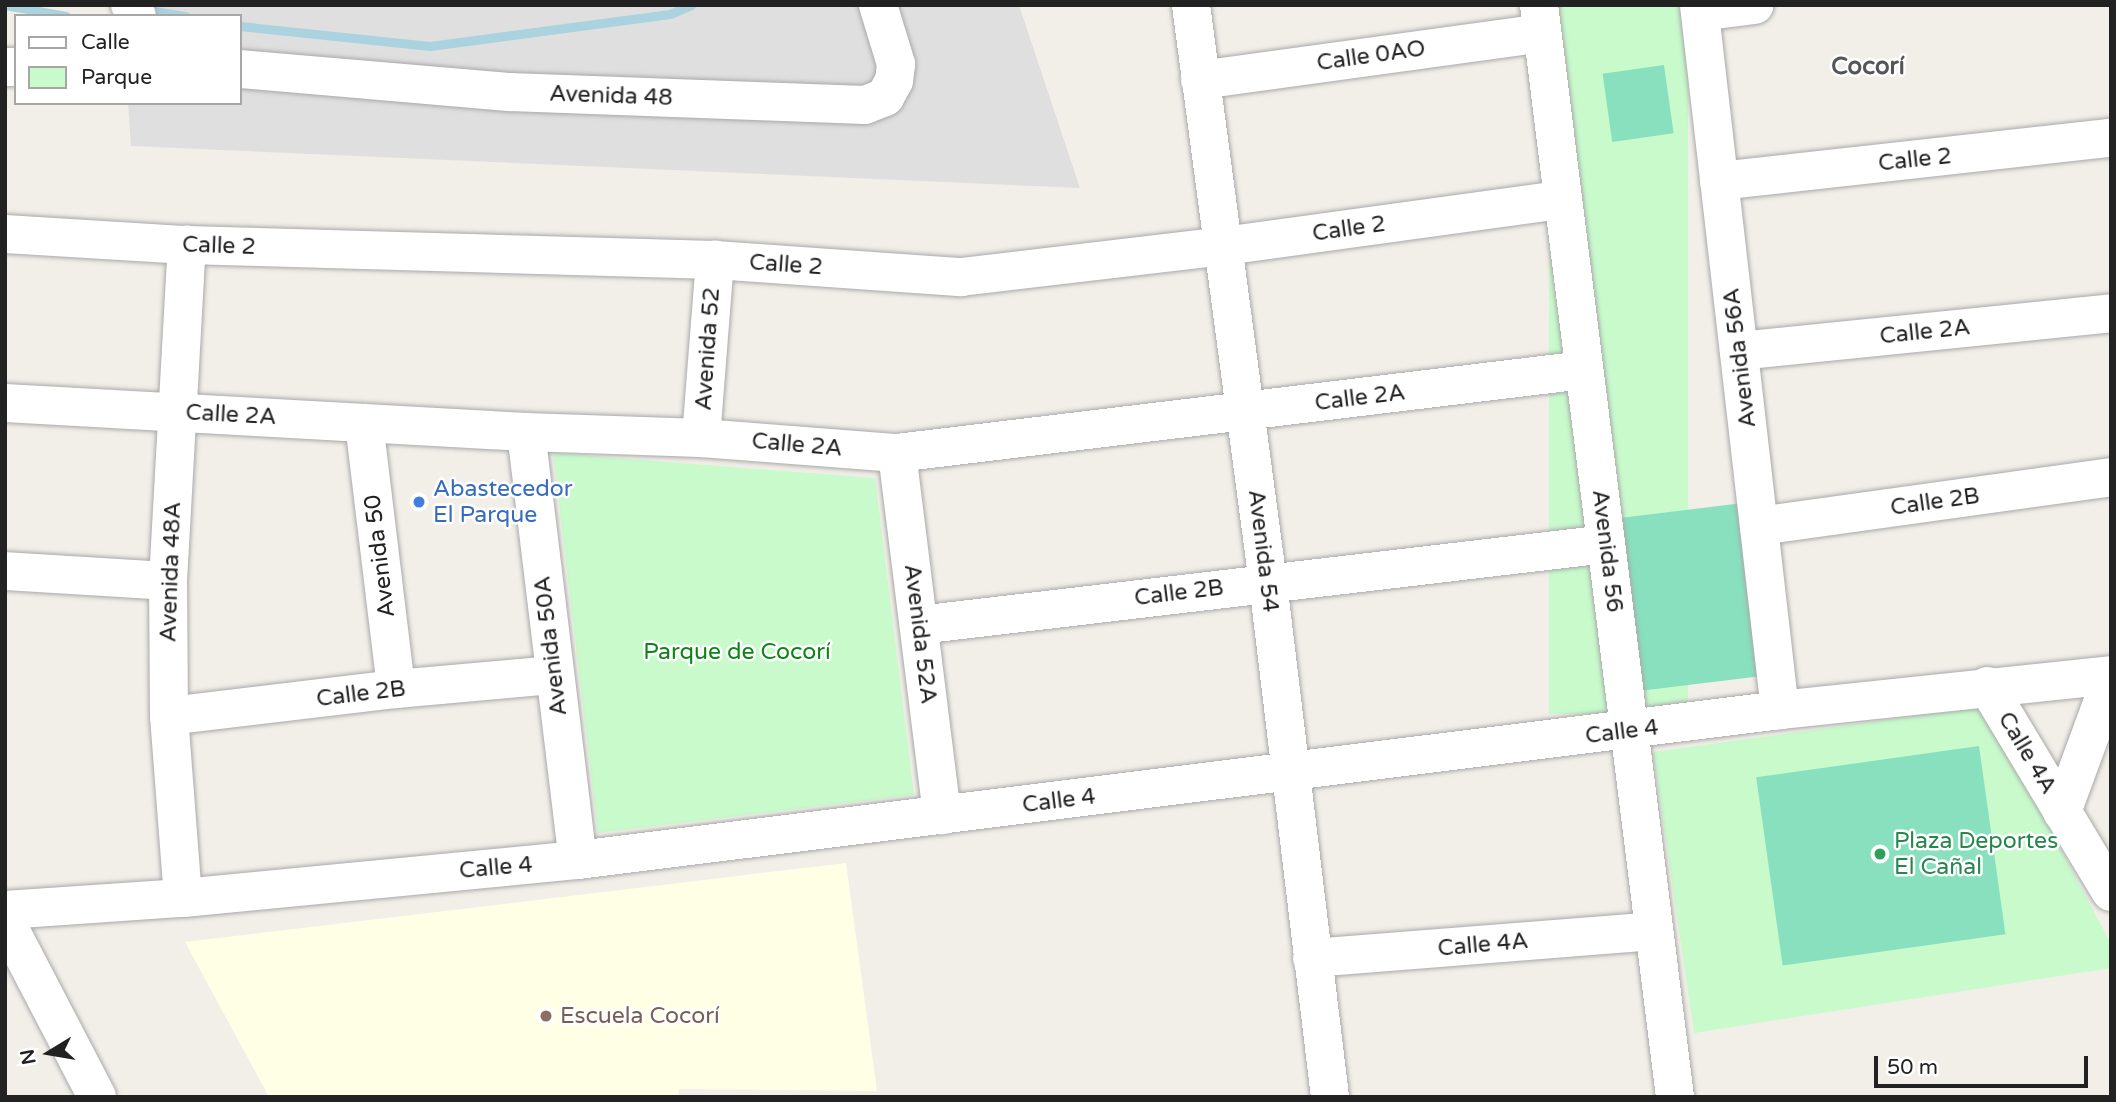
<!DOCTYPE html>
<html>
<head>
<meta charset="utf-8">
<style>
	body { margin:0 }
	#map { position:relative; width:2116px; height:1102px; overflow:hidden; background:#f2efe9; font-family:"Varela Round",sans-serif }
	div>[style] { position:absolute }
	.residential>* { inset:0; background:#e0dfdf }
	.education>* { inset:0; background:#ffffe5 }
	.park>* { inset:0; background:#c8facc; transform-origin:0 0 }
	.pitch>* { inset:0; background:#88e0be; transform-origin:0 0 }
	.stream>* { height:9px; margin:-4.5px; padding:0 4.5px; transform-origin:4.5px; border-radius:4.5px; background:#aad3df }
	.roads { filter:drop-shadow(0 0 2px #a9a9a9) drop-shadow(0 0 2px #a9a9a9) }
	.minor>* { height:38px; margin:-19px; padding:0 19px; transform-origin:19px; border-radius:19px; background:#fff }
	.dots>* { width:19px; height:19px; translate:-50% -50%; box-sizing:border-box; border:4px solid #fff; border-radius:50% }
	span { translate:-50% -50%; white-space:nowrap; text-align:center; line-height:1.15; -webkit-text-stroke:5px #fff; paint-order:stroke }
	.street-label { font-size:23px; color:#222 }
	.shop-label { font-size:23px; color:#366cbe }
	.left { translate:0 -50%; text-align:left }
	.park-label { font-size:23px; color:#0c8416 }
	.leisure-label { font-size:23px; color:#27864d }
	.education-label { font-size:23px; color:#785e54 }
	.neighbourhood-label { font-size:24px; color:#555; font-weight:700 }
	.frame { position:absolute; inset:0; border:7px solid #222; pointer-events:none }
	.legend { position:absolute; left:14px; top:14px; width:228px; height:91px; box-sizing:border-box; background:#fff; border:2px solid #a7a7a7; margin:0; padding:9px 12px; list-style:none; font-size:21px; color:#222 }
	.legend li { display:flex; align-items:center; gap:14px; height:35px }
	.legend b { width:35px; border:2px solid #a7a7a7 }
	.north { position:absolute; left:14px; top:1018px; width:70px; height:70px; -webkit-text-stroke:5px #fff; paint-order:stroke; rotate:259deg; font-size:19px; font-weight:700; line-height:28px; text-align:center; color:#222 }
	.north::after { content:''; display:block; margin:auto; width:24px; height:32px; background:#222; clip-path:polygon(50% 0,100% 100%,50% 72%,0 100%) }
	.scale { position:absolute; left:1874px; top:1056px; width:214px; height:32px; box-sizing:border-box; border:4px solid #222; border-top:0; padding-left:9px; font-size:21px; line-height:24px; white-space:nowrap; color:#222; -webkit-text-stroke:5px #fff; paint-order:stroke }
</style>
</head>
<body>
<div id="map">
	<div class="residential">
		<i style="clip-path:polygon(120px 5px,1019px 5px,1080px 188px,131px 146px,128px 103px,240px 103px,240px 16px,121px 16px)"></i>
	</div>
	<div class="education">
		<i style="clip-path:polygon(846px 863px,877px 1091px,679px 1089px,678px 1097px,269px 1097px,185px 942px)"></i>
	</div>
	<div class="park">
		<i style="left:1549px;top:5px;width:139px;height:709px"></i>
		<i style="clip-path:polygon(553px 453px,875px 478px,914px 795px,598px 833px)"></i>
		<i style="clip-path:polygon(1985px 706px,2111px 944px,2111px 968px,1694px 1033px,1653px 752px)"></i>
	</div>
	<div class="pitch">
		<i style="left:1664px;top:65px;width:69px;height:62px;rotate:82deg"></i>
		<i style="left:1743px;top:503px;width:174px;height:124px;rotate:83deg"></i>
		<i style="left:1979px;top:746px;width:190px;height:225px;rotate:82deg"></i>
	</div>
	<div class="stream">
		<i style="left:5px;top:5px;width:62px;rotate:10.2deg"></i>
		<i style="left:143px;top:9px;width:43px;rotate:9.5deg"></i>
		<i style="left:240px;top:26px;width:191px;rotate:6deg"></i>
		<i style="left:430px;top:46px;width:242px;rotate:-7.6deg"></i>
		<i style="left:670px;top:14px;width:23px;rotate:-23deg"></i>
	</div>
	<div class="roads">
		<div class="minor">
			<i style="left:130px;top:5px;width:13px;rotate:58deg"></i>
			<i style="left:1191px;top:5px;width:583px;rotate:82.41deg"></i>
			<i style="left:1268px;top:583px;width:518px;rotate:83.12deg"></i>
			<i style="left:1539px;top:5px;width:1100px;rotate:82.9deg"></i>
			<i style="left:1699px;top:5px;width:710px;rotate:83.45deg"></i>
			<i style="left:1700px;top:12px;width:55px;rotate:-7.3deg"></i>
			<i style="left:5px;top:67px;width:11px"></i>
			<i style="left:240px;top:69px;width:271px;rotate:4.9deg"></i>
			<i style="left:510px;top:92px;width:355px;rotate:2.1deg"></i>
			<i style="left:865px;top:105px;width:22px;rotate:-22deg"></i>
			<i style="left:885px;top:97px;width:18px;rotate:-61deg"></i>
			<i style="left:894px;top:81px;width:17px;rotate:-83deg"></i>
			<i style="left:896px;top:64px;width:62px;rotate:-107deg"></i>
			<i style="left:1200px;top:80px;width:345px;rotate:-7.8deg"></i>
			<i style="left:1719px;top:181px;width:394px;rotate:-6.3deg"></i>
			<i style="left:5px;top:234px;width:182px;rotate:3.5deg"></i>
			<i style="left:187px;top:245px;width:528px;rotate:1.63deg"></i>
			<i style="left:715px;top:260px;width:247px;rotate:4deg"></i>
			<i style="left:961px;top:277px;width:265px;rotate:-6.7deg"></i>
			<i style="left:1224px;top:246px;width:341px;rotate:-7.8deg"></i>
			<i style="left:1739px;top:351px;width:374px;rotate:-5.8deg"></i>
			<i style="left:5px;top:403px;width:522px;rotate:3.19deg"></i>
			<i style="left:526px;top:432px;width:175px;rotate:2deg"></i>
			<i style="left:701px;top:438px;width:197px;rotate:4.4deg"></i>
			<i style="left:897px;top:453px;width:692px;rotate:-6.89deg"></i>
			<i style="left:364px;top:423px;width:268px;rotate:83.1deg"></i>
			<i style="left:526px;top:432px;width:431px;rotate:83.1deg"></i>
			<i style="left:701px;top:438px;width:179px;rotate:-85.5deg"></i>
			<i style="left:897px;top:453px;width:365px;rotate:82.9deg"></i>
			<i style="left:1759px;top:526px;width:355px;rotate:-7.9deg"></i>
			<i style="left:5px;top:571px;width:163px;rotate:3.5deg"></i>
			<i style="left:919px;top:625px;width:692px;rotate:-6.72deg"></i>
			<i style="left:1987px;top:686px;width:240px;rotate:59deg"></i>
			<i style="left:169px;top:716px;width:229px;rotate:-6.8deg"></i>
			<i style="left:396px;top:689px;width:159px;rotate:-5.1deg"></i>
			<i style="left:2062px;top:812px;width:142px;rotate:-69.8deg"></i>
			<i style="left:183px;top:898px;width:183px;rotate:-94.4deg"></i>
			<i style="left:169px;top:716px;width:135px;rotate:-90.4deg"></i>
			<i style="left:168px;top:581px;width:337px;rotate:-86.8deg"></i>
			<i style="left:5px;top:910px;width:178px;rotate:-3.9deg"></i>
			<i style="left:183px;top:898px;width:397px;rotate:-5.5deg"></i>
			<i style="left:578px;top:860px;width:1211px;rotate:-7.11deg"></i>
			<i style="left:1780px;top:710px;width:333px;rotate:-6deg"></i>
			<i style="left:5px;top:920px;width:199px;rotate:62.5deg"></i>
			<i style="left:1312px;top:958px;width:343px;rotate:-4.5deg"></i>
		</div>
	</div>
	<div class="dots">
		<i style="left:419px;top:502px;background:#3f7fe0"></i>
		<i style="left:1880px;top:854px;background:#2e9e5b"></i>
		<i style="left:546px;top:1016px;background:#8d6e63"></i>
	</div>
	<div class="street-label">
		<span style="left:1371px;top:56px;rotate:-8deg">Calle 0AO</span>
		<span style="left:611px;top:96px;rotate:2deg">Avenida 48</span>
		<span style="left:1915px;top:160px;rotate:-6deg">Calle 2</span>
		<span style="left:1349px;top:229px;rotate:-8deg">Calle 2</span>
		<span style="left:219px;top:246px;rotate:2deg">Calle 2</span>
		<span style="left:786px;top:265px;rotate:4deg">Calle 2</span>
		<span style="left:1925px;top:332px;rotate:-6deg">Calle 2A</span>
		<span style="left:708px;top:349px;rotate:-86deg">Avenida 52</span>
		<span style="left:1740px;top:358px;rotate:-97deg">Avenida 56A</span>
		<span style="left:1360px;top:398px;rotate:-7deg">Calle 2A</span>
		<span style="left:231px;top:415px;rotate:3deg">Calle 2A</span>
		<span style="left:797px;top:445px;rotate:5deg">Calle 2A</span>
		<span style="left:1935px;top:502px;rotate:-8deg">Calle 2B</span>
		<span style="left:1263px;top:551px;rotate:83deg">Avenida 54</span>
		<span style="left:1607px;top:551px;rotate:83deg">Avenida 56</span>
		<span style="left:380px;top:556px;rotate:-97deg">Avenida 50</span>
		<span style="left:171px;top:572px;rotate:-88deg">Avenida 48A</span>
		<span style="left:1179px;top:593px;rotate:-7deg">Calle 2B</span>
		<span style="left:920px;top:634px;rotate:83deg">Avenida 52A</span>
		<span style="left:551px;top:646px;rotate:-97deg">Avenida 50A</span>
		<span style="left:361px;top:694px;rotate:-7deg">Calle 2B</span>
		<span style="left:1622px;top:732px;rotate:-7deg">Calle 4</span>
		<span style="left:2027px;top:753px;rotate:59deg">Calle 4A</span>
		<span style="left:1059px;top:801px;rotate:-7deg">Calle 4</span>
		<span style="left:496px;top:868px;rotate:-5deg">Calle 4</span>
		<span style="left:1483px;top:945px;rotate:-5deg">Calle 4A</span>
	</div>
	<div class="shop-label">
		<span class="left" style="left:433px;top:502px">Abastecedor<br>El Parque</span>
	</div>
	<div class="park-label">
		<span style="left:737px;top:652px">Parque de Cocorí</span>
	</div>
	<div class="leisure-label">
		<span class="left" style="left:1894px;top:854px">Plaza Deportes<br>El Cañal</span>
	</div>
	<div class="education-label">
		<span class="left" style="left:560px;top:1016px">Escuela Cocorí</span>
	</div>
	<div class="neighbourhood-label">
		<span style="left:1868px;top:67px">Cocorí</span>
	</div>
	<div class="frame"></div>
	<ul class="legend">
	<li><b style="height:9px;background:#fff"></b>Calle</li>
	<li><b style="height:19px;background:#c8facc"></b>Parque</li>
	</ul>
	<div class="north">N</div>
	<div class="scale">50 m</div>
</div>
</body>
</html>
